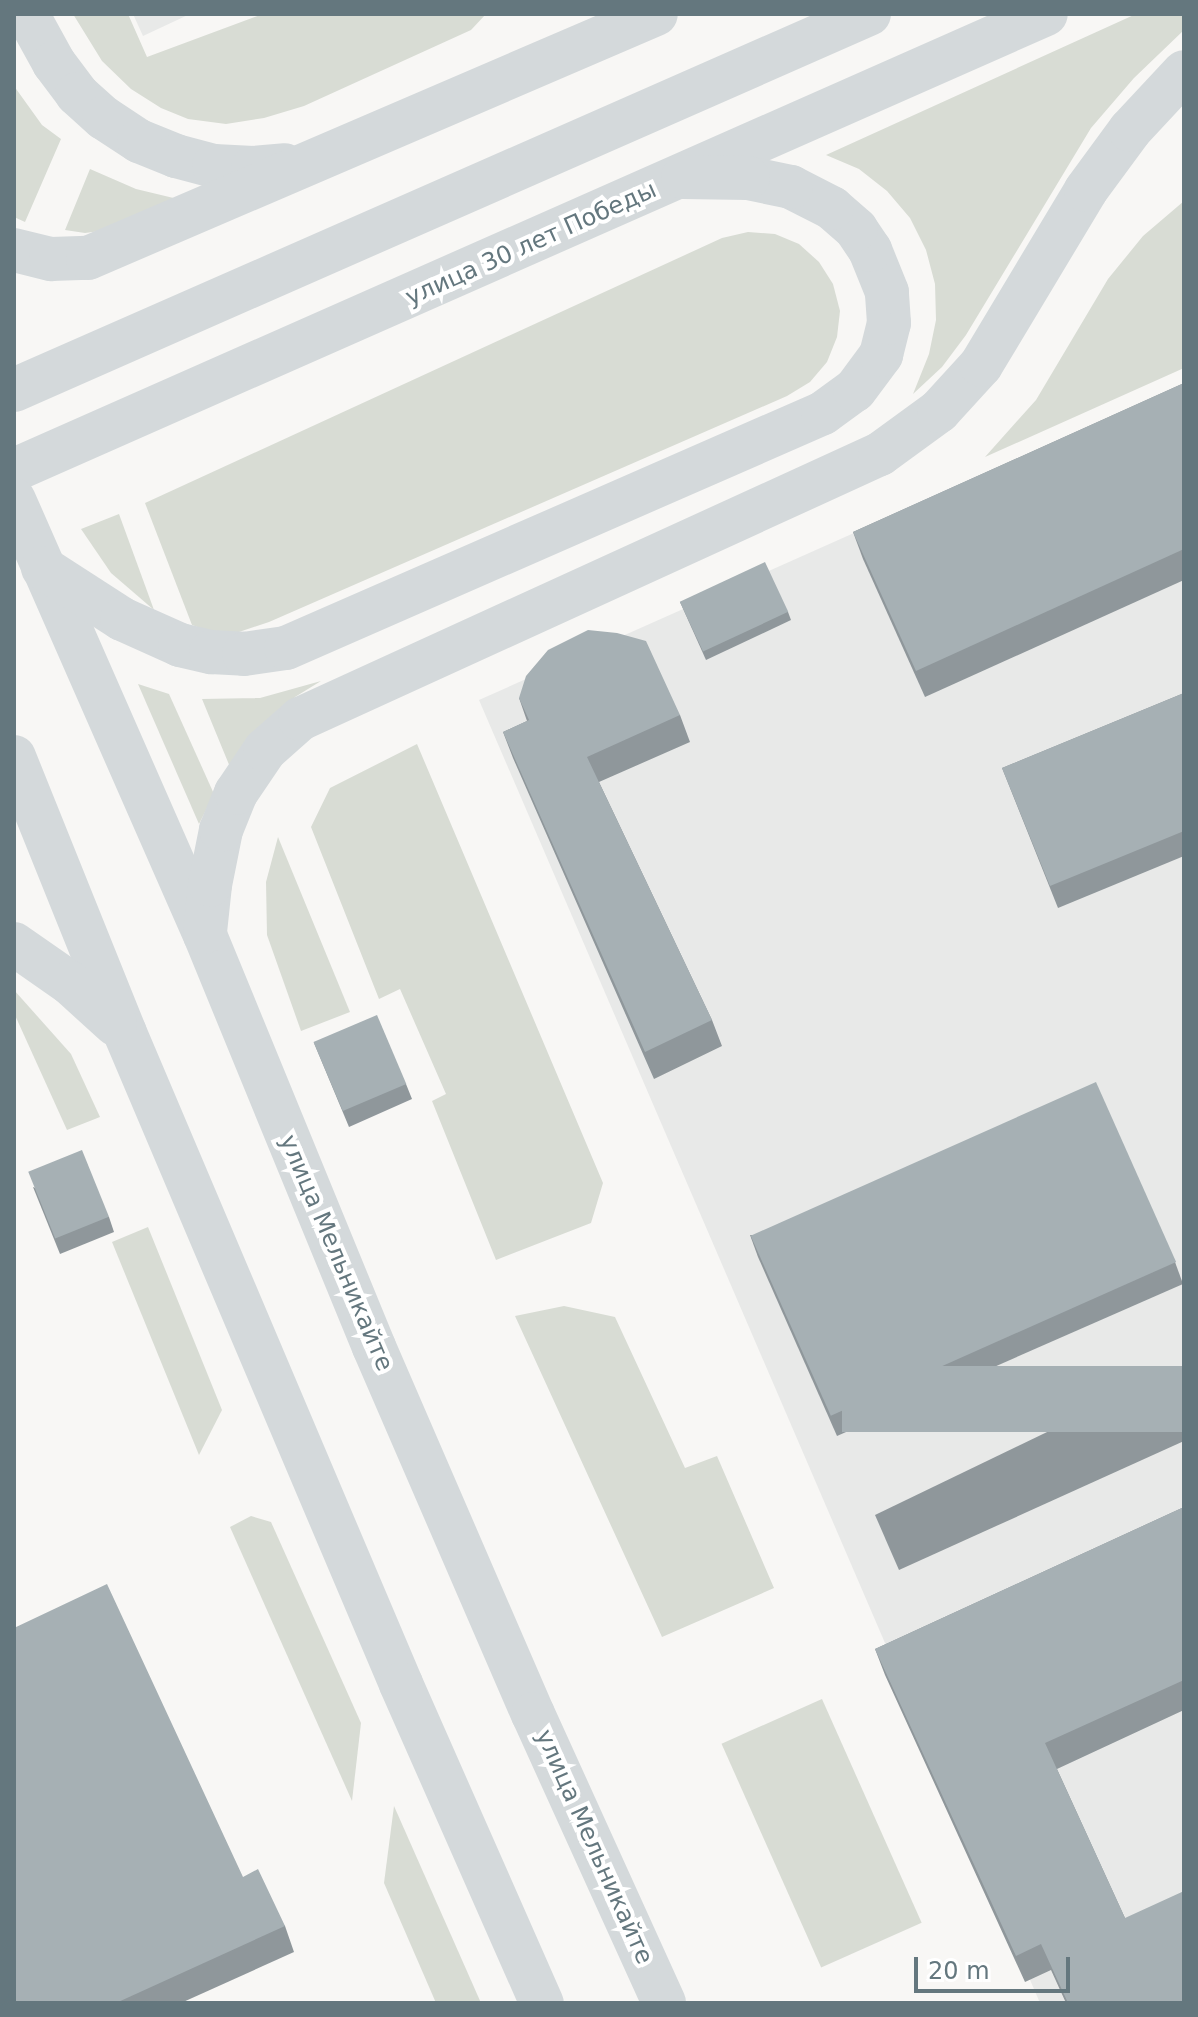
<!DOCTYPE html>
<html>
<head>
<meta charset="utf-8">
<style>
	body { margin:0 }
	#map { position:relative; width:1198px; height:2017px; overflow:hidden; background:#f8f7f5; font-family:"DejaVu Sans",sans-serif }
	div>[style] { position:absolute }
	.built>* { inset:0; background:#e8e9e8 }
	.green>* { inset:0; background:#d8dcd4; transform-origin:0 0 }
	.secondary>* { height:44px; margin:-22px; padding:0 22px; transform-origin:22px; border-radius:22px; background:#d4d9db }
	.wall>* { inset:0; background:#8f979b }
	.building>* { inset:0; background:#a6b0b4; transform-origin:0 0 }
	span { translate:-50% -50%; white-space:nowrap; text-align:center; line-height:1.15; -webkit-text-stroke:8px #fff; paint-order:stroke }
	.street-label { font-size:24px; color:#64777e }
	.frame { position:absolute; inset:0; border:16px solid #64777e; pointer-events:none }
	.scale { position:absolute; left:914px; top:1957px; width:156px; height:36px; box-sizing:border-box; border:4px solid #64777e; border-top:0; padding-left:10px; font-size:24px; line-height:28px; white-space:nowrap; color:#64777e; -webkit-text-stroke:6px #fff; paint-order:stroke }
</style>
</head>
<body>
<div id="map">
	<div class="built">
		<i style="clip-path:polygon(133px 14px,190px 14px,143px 36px)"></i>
		<i style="clip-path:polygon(1184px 386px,1184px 2003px,1040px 2003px,479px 700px)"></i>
	</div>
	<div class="green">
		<i style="clip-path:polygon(73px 14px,128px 14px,147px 57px,263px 14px,486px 14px,471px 30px,304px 106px,264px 118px,226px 124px,188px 119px,161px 108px,131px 89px,102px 61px)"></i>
		<i style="clip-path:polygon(1136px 14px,1184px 14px,1184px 30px,1134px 78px,1091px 128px,966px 335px,942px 367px,913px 394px,929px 354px,936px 320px,935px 284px,926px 250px,910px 218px,887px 191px,859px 169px,826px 155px)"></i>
		<i style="clip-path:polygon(14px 86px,42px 125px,61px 139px,25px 222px,14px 217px)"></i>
		<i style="clip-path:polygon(90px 169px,136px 189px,186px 201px,108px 230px,85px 233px,65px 230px)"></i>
		<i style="clip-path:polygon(1184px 201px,1184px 368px,985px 457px,1036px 400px,1108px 279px,1143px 236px)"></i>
		<i style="clip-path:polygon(748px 232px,775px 234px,799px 244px,819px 262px,833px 284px,840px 311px,837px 337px,827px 362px,810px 382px,787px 396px,269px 622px,236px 633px,211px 632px,192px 625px,145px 503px,722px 238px)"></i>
		<i style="clip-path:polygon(119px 514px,154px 610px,111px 573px,81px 529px)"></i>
		<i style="clip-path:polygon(321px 681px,295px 697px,230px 767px,202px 699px,260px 698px)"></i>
		<i style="clip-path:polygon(138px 684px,169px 694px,214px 794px,199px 824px)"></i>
		<i style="clip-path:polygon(417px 744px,603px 1183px,591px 1223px,496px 1260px,432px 1101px,446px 1094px,400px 989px,379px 999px,311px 827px,330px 788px)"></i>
		<i style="clip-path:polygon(278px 837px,350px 1012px,301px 1031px,267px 935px,266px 882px)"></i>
		<i style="clip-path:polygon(14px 990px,71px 1054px,100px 1117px,67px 1130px,14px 1013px)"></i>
		<i style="clip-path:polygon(148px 1227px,222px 1410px,199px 1455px,112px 1242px)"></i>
		<i style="clip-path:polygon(564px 1306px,615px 1317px,685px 1468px,717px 1456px,774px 1588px,662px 1637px,515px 1316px)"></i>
		<i style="clip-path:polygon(251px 1516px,271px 1522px,361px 1723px,352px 1801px,230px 1527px)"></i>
		<i style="left:822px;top:1699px;width:245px;height:110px;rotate:66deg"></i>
		<i style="clip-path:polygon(394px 1806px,481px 2003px,436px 2003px,384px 1883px)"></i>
	</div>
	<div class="secondary">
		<i style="left:27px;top:14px;width:56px;rotate:61.1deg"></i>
		<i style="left:54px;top:63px;width:39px;rotate:53deg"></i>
		<i style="left:77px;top:94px;width:36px;rotate:42deg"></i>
		<i style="left:104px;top:118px;width:42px;rotate:33.3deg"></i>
		<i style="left:139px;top:141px;width:40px;rotate:22deg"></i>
		<i style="left:176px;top:156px;width:39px;rotate:15deg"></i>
		<i style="left:214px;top:166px;width:39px;rotate:3deg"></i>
		<i style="left:253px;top:168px;width:32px;rotate:-5deg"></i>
		<i style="left:14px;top:250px;width:38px;rotate:14deg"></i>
		<i style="left:51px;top:259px;width:37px;rotate:-2deg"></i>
		<i style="left:88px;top:258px;width:618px;rotate:-23.25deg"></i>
		<i style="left:14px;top:390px;width:934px;rotate:-23.74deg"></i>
		<i style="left:14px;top:470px;width:1128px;rotate:-23.84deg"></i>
		<i style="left:14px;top:500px;width:475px;rotate:66.3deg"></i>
		<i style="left:205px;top:935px;width:445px;rotate:67.7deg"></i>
		<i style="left:374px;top:1347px;width:400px;rotate:66.6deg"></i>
		<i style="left:533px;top:1714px;width:317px;rotate:65.6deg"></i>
		<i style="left:43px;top:568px;width:94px;rotate:32.8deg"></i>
		<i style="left:122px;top:619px;width:64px;rotate:24.1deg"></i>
		<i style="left:180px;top:645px;width:32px;rotate:13deg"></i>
		<i style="left:211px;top:652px;width:33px;rotate:3deg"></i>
		<i style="left:244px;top:654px;width:42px;rotate:-8.1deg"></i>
		<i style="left:286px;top:648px;width:586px;rotate:-23.63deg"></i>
		<i style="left:823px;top:413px;width:39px;rotate:-36deg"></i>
		<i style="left:855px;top:390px;width:44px;rotate:-53.4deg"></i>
		<i style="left:881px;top:355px;width:33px;rotate:-76deg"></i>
		<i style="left:889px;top:323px;width:31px;rotate:-94deg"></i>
		<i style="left:887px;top:292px;width:45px;rotate:-112deg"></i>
		<i style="left:870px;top:250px;width:25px;rotate:-124deg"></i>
		<i style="left:856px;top:229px;width:32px;rotate:-139deg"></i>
		<i style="left:832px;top:208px;width:46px;rotate:-152.9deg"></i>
		<i style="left:791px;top:187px;width:44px;rotate:-168.2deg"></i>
		<i style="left:748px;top:178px;width:65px;rotate:-179.1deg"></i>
		<i style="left:14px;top:757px;width:297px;rotate:68.1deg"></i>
		<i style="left:125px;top:1033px;width:707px;rotate:67.02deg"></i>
		<i style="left:401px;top:1684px;width:349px;rotate:66.2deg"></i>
		<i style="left:205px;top:932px;width:47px;rotate:-83.9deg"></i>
		<i style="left:210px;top:885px;width:56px;rotate:-78.7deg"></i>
		<i style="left:221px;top:830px;width:40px;rotate:-68deg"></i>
		<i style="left:236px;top:793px;width:52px;rotate:-56deg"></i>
		<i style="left:265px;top:750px;width:47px;rotate:-41.5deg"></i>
		<i style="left:300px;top:719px;width:638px;rotate:-24.56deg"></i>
		<i style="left:880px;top:454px;width:73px;rotate:-36.1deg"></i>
		<i style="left:939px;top:411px;width:62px;rotate:-47.6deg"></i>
		<i style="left:981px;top:365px;width:204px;rotate:-59deg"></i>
		<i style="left:1086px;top:190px;width:74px;rotate:-53.7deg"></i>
		<i style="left:1130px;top:130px;width:79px;rotate:-47deg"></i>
		<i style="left:14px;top:944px;width:68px;rotate:34.9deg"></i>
		<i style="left:70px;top:983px;width:61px;rotate:42.3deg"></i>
	</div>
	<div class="wall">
		<i style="clip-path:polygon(1184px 383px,1184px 580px,925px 697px,863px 559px,853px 532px)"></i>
		<i style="clip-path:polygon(680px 602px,788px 612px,791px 620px,706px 660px)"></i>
		<i style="clip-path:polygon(1184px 693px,1184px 856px,1058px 908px,1002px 768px)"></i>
		<i style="clip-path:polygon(519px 698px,680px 715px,690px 742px,599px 782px,712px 1020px,722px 1046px,654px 1079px,513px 758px,503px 732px,527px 721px)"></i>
		<i style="clip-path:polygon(314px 1043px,406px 1084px,412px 1099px,349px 1127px)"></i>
		<i style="clip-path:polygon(33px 1187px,109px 1217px,114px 1232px,60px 1254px)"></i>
		<i style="clip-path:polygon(750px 1235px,1175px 1262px,1183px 1284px,837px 1436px,758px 1257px)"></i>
		<i style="clip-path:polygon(1184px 1366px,1184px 1441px,899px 1570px,875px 1515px)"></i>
		<i style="clip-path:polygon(1184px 1507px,1184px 1710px,1057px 1769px,1125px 1918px,1184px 2003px,1066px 2003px,1051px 1970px,1025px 1982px,885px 1675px,875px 1649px)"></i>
		<i style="clip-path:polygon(243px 1877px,285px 1926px,294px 1952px,181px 2003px,14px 2003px)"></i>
	</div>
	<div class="building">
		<i style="clip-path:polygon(1184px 383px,1184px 549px,916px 671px,853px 532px)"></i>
		<i style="left:765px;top:562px;width:55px;height:94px;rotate:65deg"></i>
		<i style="clip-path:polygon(588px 630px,617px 633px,646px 641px,680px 715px,587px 757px,712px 1020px,645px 1052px,503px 732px,529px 720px,519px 698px,526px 676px,548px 650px)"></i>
		<i style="clip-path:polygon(1184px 693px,1184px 831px,1050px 886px,1002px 768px)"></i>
		<i style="left:377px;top:1015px;width:75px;height:69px;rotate:67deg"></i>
		<i style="left:1096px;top:1082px;width:197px;height:378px;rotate:66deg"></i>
		<i style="left:82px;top:1150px;width:72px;height:58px;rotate:68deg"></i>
		<i style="left:1184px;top:1366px;width:66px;height:342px;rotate:90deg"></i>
		<i style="clip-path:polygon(1184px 1507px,1184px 1680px,1045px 1743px,1125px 1918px,1184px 1891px,1184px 2003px,1068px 2003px,1041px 1944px,1016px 1956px,875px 1649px)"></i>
		<i style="clip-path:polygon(107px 1584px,243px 1877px,258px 1869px,285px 1926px,116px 2003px,14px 2003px,14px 1628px)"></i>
	</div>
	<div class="street-label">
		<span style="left:531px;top:244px;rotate:-24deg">улица 30 лет Победы</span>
		<span style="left:336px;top:1253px;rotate:67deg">улица Мельникайте</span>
		<span style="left:594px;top:1847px;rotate:66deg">улица Мельникайте</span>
	</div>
	<div class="frame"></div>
	<div class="scale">20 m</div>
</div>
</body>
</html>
